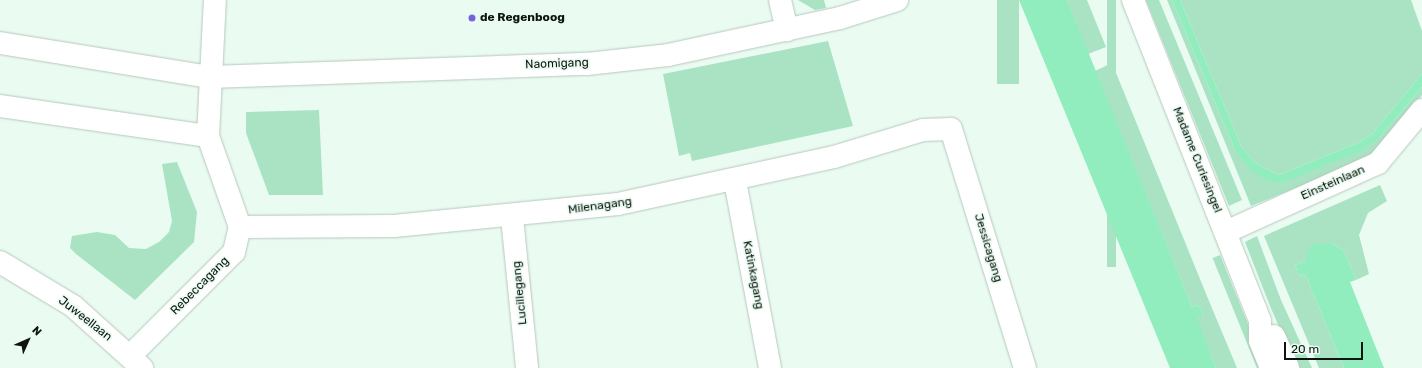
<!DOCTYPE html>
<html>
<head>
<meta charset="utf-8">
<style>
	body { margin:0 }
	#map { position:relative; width:1422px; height:368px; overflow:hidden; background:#eafcf1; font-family:Rubik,sans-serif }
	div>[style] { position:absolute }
	.green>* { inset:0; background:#a9e3c3; transform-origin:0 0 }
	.water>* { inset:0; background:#91edbd }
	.roads { filter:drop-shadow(0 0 1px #b6c8bd) drop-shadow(0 0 1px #b6c8bd) }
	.street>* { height:22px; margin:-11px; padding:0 11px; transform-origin:11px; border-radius:11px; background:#fff }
	.secondary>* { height:22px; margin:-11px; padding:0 11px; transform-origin:11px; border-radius:11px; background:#fff }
	.dots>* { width:11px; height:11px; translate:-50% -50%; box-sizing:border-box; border:2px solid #eafcf1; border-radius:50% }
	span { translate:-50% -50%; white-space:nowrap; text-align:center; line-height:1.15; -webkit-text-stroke:3.5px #eafcf1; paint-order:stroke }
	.poi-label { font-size:12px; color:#0e1410; font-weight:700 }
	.left { translate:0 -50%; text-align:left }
	.street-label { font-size:12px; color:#0e1410 }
	.north { position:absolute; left:8px; top:320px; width:40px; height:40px; -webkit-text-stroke:3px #eafcf1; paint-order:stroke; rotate:45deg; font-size:11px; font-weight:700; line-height:16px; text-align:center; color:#0e1410 }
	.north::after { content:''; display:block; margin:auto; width:14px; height:18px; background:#0e1410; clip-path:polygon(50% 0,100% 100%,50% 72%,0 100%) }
	.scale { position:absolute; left:1284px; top:342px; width:79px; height:18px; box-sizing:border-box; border:2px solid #0e1410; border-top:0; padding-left:5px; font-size:12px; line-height:14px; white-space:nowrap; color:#0e1410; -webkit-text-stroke:3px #eafcf1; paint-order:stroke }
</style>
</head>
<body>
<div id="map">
	<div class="green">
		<i style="clip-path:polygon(798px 0,824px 0,826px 8px,815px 10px)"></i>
		<i style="left:997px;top:0;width:22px;height:84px"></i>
		<i style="clip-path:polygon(1067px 0,1087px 0,1106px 47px,1088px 54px)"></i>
		<i style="left:1107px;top:0;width:9px;height:267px"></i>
		<i style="clip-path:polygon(1146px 0,1159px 0,1242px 200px,1229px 206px)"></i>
		<i style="clip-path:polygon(1167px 0,1172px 0,1235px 150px,1281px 183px,1380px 137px,1422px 87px,1422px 95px,1386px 144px,1365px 160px,1251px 206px)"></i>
		<i style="clip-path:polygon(1180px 0,1411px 0,1422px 31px,1422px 74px,1372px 134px,1360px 142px,1279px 175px,1255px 163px,1241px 146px)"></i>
		<i style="clip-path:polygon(828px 41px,853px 126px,692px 161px,690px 153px,679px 156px,663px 74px)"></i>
		<i style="clip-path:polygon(1112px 63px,1209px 301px,1237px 368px,1216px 368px,1196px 318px,1203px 315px,1201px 310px,1198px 305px,1192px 307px,1095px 71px)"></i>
		<i style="clip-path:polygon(319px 110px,323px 195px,269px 195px,246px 133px,246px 112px)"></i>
		<i style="clip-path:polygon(177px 162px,197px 212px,194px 242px,135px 300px,76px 254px,70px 248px,72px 236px,97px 232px,115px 235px,129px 248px,146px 249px,159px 242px,169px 232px,172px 221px,162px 164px)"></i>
		<i style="clip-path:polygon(1380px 185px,1387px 201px,1368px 213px,1359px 235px,1369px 274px,1356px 280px,1344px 251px,1331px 243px,1306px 261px,1295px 265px,1299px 276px,1305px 274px,1344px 368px,1319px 368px,1264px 236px)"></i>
		<i style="clip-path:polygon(1257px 236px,1281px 300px,1312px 368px,1297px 368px,1270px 306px,1245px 242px)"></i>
		<i style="left:1220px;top:255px;width:122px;height:8px;rotate:68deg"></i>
	</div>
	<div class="water">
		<i style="clip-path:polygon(1019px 0,1067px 0,1192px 307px,1198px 305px,1201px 310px,1203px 315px,1197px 318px,1216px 368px,1170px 368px)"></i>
		<i style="clip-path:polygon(1172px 0,1180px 0,1241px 146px,1255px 163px,1279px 175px,1360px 142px,1372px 134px,1422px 74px,1422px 87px,1380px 137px,1361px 151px,1281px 183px,1264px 179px,1250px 169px,1235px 150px)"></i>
		<i style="clip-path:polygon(1331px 243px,1344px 251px,1356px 280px,1350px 282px,1384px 368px,1344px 368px,1305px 274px,1299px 276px,1295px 265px,1306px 261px,1309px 248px,1314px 244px)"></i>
	</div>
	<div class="roads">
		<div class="street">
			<i style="left:780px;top:0;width:31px;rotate:77deg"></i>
			<i style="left:0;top:43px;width:213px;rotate:9.2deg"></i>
			<i style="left:210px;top:77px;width:377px;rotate:-2deg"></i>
			<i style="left:587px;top:64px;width:81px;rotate:-6.3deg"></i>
			<i style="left:668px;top:55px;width:176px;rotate:-12.1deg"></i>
			<i style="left:840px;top:18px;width:60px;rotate:-17.5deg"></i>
			<i style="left:0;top:106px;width:210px;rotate:8.2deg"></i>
			<i style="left:735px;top:181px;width:190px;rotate:79.4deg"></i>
			<i style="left:512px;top:217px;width:152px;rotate:84.3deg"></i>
			<i style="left:240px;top:227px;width:154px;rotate:-0.4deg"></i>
			<i style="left:394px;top:226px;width:225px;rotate:-5.6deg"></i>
			<i style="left:618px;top:204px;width:221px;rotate:-12.3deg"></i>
			<i style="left:834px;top:157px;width:93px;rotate:-16.9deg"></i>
			<i style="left:923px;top:130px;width:28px;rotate:-2deg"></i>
			<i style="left:951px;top:129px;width:250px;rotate:72.8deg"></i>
			<i style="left:1226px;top:232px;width:167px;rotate:-24.4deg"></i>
			<i style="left:1378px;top:163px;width:69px;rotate:-50.3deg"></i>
			<i style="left:0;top:262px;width:85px;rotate:31.1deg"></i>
			<i style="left:73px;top:306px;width:93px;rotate:41.9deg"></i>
			<i style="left:130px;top:356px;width:147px;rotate:-45deg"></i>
			<i style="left:234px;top:252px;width:26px;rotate:-77deg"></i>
			<i style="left:240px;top:227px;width:96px;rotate:-109.4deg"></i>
			<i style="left:208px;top:136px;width:136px;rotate:-87.1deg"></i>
		</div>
		<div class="secondary">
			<i style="left:1133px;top:0;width:345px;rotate:68.4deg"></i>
			<i style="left:1260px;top:321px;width:20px;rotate:90deg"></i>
			<i style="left:1260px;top:341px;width:29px;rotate:68deg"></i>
			<i style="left:1274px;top:336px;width:35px;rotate:66deg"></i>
		</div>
	</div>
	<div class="dots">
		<i style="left:472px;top:18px;background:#7364de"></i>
	</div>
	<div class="poi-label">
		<span class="left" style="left:480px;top:18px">de Regenboog</span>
	</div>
	<div class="street-label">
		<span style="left:557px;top:64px;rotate:-2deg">Naomigang</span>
		<span style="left:1197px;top:160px;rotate:68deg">Madame Curiesingel</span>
		<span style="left:1333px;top:183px;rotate:-24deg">Einsteinlaan</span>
		<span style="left:600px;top:206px;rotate:-8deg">Milenagang</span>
		<span style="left:988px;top:248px;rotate:73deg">Jessicagang</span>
		<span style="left:753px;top:275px;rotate:79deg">Katinkagang</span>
		<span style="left:200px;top:286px;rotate:-45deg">Rebeccagang</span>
		<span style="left:520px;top:293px;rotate:-96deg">Lucillegang</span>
		<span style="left:85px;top:319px;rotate:38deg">Juweellaan</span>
	</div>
	<div class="north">N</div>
	<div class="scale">20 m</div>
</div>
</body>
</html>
